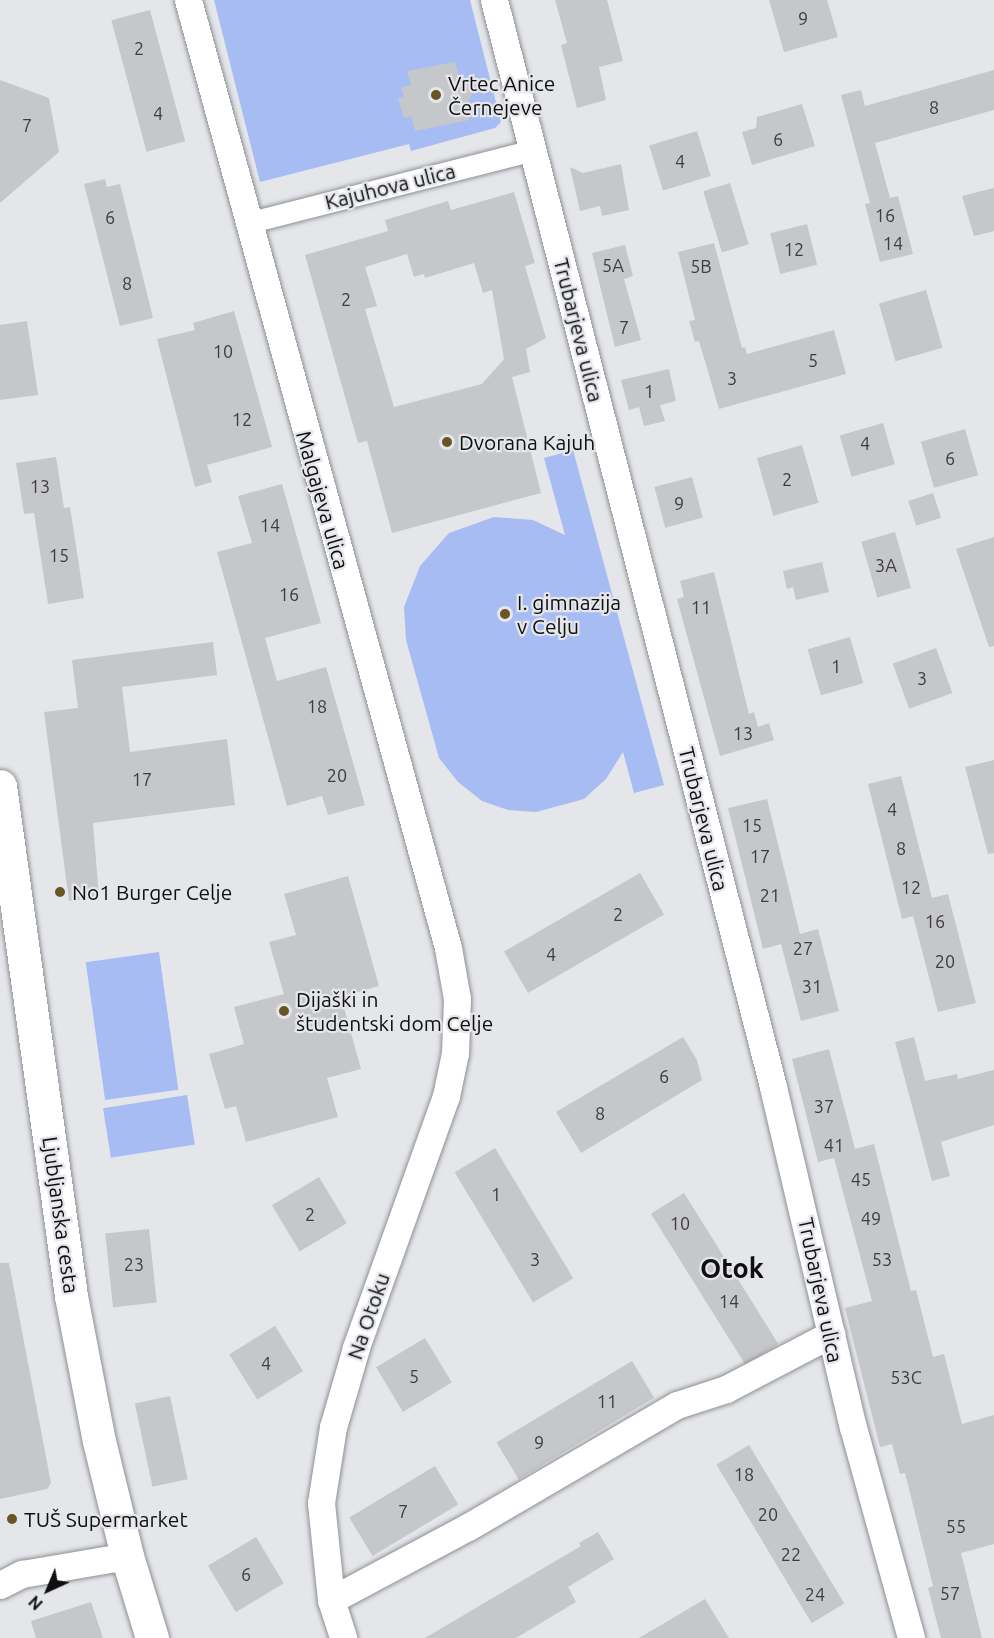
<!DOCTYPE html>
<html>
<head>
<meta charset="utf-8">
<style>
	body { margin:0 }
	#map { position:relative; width:994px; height:1638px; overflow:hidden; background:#e4e6ea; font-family:Ubuntu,sans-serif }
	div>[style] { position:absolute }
	.green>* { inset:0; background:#a8bcf4; transform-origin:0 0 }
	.building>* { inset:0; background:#c6c7cb; transform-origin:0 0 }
	.roads { filter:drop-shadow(0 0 2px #8e9094) drop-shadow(0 0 2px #8e9094) }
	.pedestrian>* { height:21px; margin:-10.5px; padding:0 10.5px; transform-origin:10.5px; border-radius:10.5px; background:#fff }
	.minor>* { height:27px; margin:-13.5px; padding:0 13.5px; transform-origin:13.5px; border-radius:13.5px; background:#fff }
	.tertiary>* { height:33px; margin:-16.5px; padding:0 16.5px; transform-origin:16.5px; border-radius:16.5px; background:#fff }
	.dots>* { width:16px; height:16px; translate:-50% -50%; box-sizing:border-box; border:3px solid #e4e6ea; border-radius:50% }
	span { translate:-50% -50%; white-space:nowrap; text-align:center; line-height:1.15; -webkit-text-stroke:4.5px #e4e6ea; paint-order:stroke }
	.number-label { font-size:18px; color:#3d3d40 }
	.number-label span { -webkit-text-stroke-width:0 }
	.poi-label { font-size:21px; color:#0f0f11 }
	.left { translate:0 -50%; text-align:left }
	.street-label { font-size:21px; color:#0f0f11 }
	.district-label { font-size:27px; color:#0f0f11; font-weight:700 }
	.north { position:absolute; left:18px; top:1560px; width:60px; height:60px; -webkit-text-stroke:4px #e4e6ea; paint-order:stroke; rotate:224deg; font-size:16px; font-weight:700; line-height:24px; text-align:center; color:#0f0f11 }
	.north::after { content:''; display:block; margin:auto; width:21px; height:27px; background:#0f0f11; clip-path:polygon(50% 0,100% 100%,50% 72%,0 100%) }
</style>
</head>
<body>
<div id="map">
	<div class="green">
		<i style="clip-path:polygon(214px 0,470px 0,501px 122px,495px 128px,411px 151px,409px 144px,260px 182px)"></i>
		<i style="clip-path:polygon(573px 450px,664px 785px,634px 793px,623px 752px,606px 779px,584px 799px,536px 812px,508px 810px,482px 801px,458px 782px,439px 758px,406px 640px,404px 607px,420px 566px,449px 533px,494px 517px,533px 520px,565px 535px,544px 458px)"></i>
		<i style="left:159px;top:952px;width:139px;height:74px;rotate:82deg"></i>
		<i style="left:187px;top:1095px;width:50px;height:85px;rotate:81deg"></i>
	</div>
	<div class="building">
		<i style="clip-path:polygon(555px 0,607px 0,623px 61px,599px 67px,606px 100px,577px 108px,561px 45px,567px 43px)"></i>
		<i style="clip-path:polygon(769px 0,827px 0,838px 37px,784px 52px)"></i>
		<i style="left:150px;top:10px;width:136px;height:40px;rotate:75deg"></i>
		<i style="clip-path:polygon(455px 62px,459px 77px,463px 76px,465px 81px,477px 81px,469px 101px,464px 102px,469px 120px,415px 131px,411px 116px,404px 118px,398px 99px,404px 97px,401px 88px,411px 85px,407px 71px)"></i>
		<i style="clip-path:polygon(994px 70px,994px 110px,875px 143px,890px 198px,898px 196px,913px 254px,880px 262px,865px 204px,870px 203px,841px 95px,861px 90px,865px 106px)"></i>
		<i style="clip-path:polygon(0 80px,49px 98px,59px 152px,0 203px)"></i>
		<i style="clip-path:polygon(802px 104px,815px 146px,752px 165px,742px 132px,756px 128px,757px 117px)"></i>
		<i style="left:697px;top:131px;width:47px;height:50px;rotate:73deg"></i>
		<i style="clip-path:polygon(621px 164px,629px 210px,602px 216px,600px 206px,580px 211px,570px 167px,583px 173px)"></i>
		<i style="clip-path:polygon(105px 179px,107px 187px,120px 184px,153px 318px,120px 326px,84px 184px)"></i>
		<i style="left:730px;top:183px;width:64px;height:28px;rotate:73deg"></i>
		<i style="clip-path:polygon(994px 188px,994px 231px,974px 236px,962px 196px)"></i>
		<i style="clip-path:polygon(evenodd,514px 192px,535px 263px,525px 266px,546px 338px,526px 349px,530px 372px,512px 377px,541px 493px,392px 533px,367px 441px,358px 443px,305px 255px,388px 231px,385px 220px,448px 201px,451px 210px,514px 192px,407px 254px,414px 277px,424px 274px,425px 278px,474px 263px,483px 293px,492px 290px,504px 359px,482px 384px,394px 407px,365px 309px,377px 306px,365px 267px,407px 254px)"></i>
		<i style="left:807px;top:224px;width:42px;height:38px;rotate:76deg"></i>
		<i style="clip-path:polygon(714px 243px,742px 348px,745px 347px,747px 354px,834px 330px,846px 374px,719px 409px,699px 341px,695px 342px,689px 321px,695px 320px,678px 252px)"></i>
		<i style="clip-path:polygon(625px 245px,633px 276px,624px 279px,641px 340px,615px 347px,592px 253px)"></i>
		<i style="left:926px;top:290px;width:60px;height:49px;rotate:74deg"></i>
		<i style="clip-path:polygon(234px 311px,272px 447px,207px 465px,212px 482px,195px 487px,157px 339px,195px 330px,193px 323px)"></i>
		<i style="clip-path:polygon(27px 321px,38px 395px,0 400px,0 325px)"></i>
		<i style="clip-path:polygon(669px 369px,676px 401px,660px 405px,665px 421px,644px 426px,639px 407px,629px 410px,621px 380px)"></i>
		<i style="left:883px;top:423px;width:43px;height:45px;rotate:74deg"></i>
		<i style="left:965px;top:429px;width:48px;height:46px;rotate:74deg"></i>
		<i style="left:802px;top:445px;width:60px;height:47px;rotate:74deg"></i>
		<i style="clip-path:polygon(56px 457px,64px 508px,70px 507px,84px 598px,48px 604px,34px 513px,24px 514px,16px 463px)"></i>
		<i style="left:692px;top:477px;width:42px;height:39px;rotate:75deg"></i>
		<i style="clip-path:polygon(282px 484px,321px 623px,265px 638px,277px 681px,326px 667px,365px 805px,328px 815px,322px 796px,287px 806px,217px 552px,252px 543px,238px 496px)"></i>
		<i style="left:933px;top:493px;width:26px;height:26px;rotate:72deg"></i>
		<i style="left:895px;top:532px;width:58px;height:35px;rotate:74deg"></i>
		<i style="clip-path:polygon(994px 537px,994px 646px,989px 647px,956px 549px)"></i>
		<i style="clip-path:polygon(822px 562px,829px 592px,796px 600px,793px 587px,787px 589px,783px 571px)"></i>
		<i style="clip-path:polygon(714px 572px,749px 714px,754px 712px,758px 727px,769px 723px,774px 740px,720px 756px,677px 599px,684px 597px,680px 581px)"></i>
		<i style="left:850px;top:637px;width:48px;height:44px;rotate:74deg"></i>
		<i style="clip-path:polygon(213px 642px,217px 675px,122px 687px,130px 752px,227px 739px,235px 805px,93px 823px,99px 897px,69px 901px,44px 712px,78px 708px,72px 660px)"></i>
		<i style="left:936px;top:648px;width:48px;height:46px;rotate:70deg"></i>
		<i style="clip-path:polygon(994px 760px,994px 853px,988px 854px,965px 767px)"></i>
		<i style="clip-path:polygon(901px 776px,932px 898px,948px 894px,976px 1003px,938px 1012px,913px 916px,902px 919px,868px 784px)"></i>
		<i style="clip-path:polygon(767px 799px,800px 934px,818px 929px,839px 1011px,801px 1021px,781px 944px,763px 949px,728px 808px)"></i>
		<i style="left:640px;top:873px;width:48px;height:157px;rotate:60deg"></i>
		<i style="clip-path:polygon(348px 876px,379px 986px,341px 997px,361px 1069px,327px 1078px,338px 1117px,246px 1142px,236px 1106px,225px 1109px,209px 1054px,244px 1044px,234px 1007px,284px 994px,269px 942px,296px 935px,284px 894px)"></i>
		<i style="clip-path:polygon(683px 1037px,697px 1060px,702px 1080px,581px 1153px,556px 1112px)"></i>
		<i style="clip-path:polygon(914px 1037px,925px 1081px,957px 1074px,958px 1079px,994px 1070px,994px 1125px,941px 1142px,950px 1176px,932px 1181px,895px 1042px)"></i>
		<i style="clip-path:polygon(829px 1049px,855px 1149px,874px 1144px,911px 1291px,916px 1290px,933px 1357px,944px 1354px,962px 1424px,994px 1415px,994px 1544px,961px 1553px,982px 1638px,941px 1638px,928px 1588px,933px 1586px,905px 1473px,900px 1474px,892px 1444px,880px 1447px,845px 1308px,872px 1301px,834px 1158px,818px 1162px,792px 1059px)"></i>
		<i style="left:495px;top:1148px;width:152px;height:47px;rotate:59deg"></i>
		<i style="left:319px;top:1177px;width:54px;height:55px;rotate:59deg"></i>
		<i style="left:684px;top:1193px;width:178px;height:39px;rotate:58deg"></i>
		<i style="left:149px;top:1229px;width:74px;height:44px;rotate:84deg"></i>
		<i style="clip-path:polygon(0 1263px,9px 1263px,51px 1483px,47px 1489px,0 1499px)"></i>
		<i style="left:275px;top:1326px;width:53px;height:54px;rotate:58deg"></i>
		<i style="left:425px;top:1338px;width:52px;height:57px;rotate:59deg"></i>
		<i style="left:632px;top:1361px;width:43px;height:158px;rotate:59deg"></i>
		<i style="left:170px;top:1396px;width:85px;height:36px;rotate:78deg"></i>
		<i style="left:749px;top:1445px;width:185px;height:38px;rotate:59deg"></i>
		<i style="left:435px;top:1466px;width:45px;height:100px;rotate:59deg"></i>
		<i style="clip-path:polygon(598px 1532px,614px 1559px,568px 1587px,576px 1602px,516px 1638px,425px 1638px,581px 1546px,579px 1543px)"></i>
		<i style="left:256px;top:1537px;width:54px;height:56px;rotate:59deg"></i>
		<i style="clip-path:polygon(705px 1599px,729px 1638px,639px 1638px)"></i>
		<i style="clip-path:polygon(91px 1602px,103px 1638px,36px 1638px,31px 1621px)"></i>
	</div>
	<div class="roads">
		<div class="pedestrian">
			<i style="left:247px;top:223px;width:295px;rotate:-14.3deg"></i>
		</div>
		<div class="minor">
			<i style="left:188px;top:0;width:983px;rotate:74.66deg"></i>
			<i style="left:448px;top:948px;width:52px;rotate:80deg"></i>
			<i style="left:457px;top:999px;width:54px;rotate:92.1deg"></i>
			<i style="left:455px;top:1053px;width:44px;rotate:101.8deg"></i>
			<i style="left:446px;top:1096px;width:268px;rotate:109.7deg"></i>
			<i style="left:356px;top:1348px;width:82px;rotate:106.2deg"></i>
			<i style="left:333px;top:1427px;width:77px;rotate:99deg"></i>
			<i style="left:321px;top:1503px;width:98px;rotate:84.1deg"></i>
			<i style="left:331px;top:1600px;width:40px;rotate:72deg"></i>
			<i style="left:494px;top:0;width:1122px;rotate:75.6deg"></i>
			<i style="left:773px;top:1087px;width:349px;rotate:76.8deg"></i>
			<i style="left:853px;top:1427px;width:219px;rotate:74.6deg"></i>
			<i style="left:0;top:1585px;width:25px;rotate:-27deg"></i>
			<i style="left:22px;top:1574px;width:107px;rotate:-9.7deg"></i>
			<i style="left:331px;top:1600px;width:155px;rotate:-28.1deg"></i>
			<i style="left:468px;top:1527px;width:242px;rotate:-30.3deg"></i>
			<i style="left:677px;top:1405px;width:52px;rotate:-18.1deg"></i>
			<i style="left:726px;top:1389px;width:119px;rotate:-27.6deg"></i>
		</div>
		<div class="tertiary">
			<i style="left:0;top:786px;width:515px;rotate:82.07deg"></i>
			<i style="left:71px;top:1296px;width:148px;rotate:79.1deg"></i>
			<i style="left:99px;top:1441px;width:118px;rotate:76.3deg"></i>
			<i style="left:127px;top:1556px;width:86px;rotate:73deg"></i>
		</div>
	</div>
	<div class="dots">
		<i style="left:436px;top:95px;background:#695423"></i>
		<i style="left:447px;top:442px;background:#695423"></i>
		<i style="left:505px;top:614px;background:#695423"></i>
		<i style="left:60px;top:892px;background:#695423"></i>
		<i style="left:284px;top:1011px;background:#695423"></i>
		<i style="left:12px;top:1519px;background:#695423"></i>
	</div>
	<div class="number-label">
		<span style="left:803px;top:18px">9</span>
		<span style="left:139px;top:48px">2</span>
		<span style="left:934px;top:107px">8</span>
		<span style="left:158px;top:113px">4</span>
		<span style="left:27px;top:125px">7</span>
		<span style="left:778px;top:139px">6</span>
		<span style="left:680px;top:161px">4</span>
		<span style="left:885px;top:215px">16</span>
		<span style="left:110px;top:217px">6</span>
		<span style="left:893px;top:243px">14</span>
		<span style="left:794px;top:249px">12</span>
		<span style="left:613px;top:265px">5A</span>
		<span style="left:701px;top:266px">5B</span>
		<span style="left:127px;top:283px">8</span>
		<span style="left:346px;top:299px">2</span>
		<span style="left:624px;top:327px">7</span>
		<span style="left:223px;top:351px">10</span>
		<span style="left:813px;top:360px">5</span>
		<span style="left:732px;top:378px">3</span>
		<span style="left:649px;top:391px">1</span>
		<span style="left:242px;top:419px">12</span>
		<span style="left:865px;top:443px">4</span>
		<span style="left:950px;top:458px">6</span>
		<span style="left:787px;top:479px">2</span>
		<span style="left:40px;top:486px">13</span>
		<span style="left:679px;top:503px">9</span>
		<span style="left:270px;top:525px">14</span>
		<span style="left:59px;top:555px">15</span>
		<span style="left:886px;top:565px">3A</span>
		<span style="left:289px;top:594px">16</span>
		<span style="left:701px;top:607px">11</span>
		<span style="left:836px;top:666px">1</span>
		<span style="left:922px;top:678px">3</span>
		<span style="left:317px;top:706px">18</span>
		<span style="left:743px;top:733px">13</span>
		<span style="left:337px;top:775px">20</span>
		<span style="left:142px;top:779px">17</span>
		<span style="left:892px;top:809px">4</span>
		<span style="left:752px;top:825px">15</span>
		<span style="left:901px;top:848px">8</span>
		<span style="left:760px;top:856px">17</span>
		<span style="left:911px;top:887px">12</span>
		<span style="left:770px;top:895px">21</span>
		<span style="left:618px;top:914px">2</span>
		<span style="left:935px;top:921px">16</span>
		<span style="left:803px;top:948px">27</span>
		<span style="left:551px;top:954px">4</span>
		<span style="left:945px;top:961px">20</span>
		<span style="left:812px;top:986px">31</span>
		<span style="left:664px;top:1076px">6</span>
		<span style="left:824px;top:1106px">37</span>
		<span style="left:600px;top:1113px">8</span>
		<span style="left:834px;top:1145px">41</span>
		<span style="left:861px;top:1179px">45</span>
		<span style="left:496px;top:1194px">1</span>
		<span style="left:310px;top:1214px">2</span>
		<span style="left:871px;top:1218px">49</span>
		<span style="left:680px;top:1223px">10</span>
		<span style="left:535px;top:1259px">3</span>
		<span style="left:882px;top:1259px">53</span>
		<span style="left:134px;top:1264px">23</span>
		<span style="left:729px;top:1301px">14</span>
		<span style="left:266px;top:1363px">4</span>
		<span style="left:414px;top:1376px">5</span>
		<span style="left:906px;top:1377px">53C</span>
		<span style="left:607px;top:1401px">11</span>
		<span style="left:539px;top:1442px">9</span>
		<span style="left:744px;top:1474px">18</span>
		<span style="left:403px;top:1511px">7</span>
		<span style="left:768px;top:1514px">20</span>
		<span style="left:956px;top:1526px">55</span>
		<span style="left:791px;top:1554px">22</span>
		<span style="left:246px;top:1574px">6</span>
		<span style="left:950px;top:1593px">57</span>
		<span style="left:815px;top:1594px">24</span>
	</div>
	<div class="poi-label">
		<span class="left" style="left:448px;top:95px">Vrtec Anice<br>Černejeve</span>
		<span class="left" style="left:459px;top:442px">Dvorana Kajuh</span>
		<span class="left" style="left:517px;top:614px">I. gimnazija<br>v Celju</span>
		<span class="left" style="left:72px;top:892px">No1 Burger Celje</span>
		<span class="left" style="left:296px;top:1011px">Dijaški in<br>študentski dom Celje</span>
		<span class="left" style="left:24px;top:1519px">TUŠ Supermarket</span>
	</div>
	<div class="street-label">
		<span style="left:390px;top:186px;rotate:-14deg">Kajuhova ulica</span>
		<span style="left:579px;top:330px;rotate:76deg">Trubarjeva ulica</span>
		<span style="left:323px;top:500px;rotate:74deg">Malgajeva ulica</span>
		<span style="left:704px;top:819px;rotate:76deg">Trubarjeva ulica</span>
		<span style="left:61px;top:1215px;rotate:82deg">Ljubljanska cesta</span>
		<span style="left:821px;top:1290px;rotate:78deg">Trubarjeva ulica</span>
		<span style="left:368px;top:1316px;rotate:-71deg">Na Otoku</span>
	</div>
	<div class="district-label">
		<span style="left:732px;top:1269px">Otok</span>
	</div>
	<div class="north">N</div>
</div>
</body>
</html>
